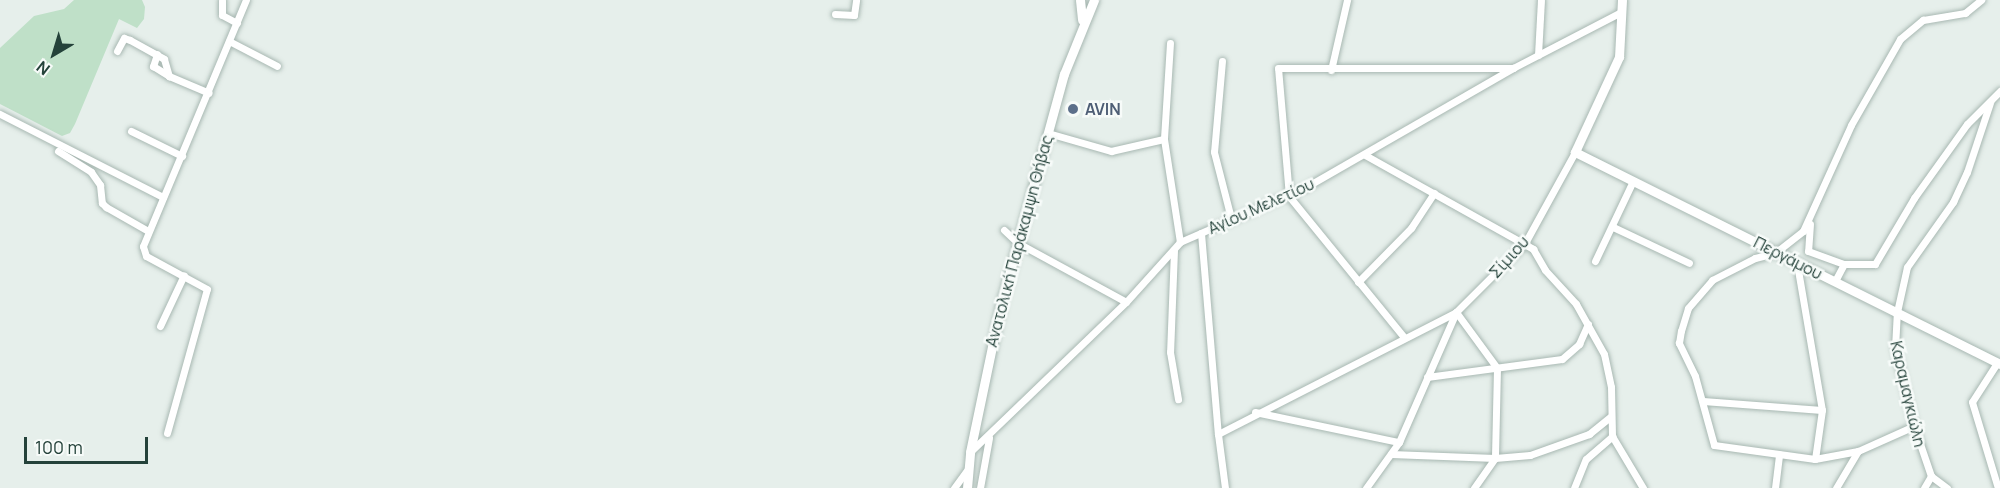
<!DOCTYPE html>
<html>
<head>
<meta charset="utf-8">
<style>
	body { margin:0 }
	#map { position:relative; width:2000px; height:488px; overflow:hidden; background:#e6efeb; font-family:Manrope,sans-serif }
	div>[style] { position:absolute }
	.green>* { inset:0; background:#bfe0c8 }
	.roads { filter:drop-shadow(0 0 2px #a8b8b2) drop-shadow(0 0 2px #a8b8b2) }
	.street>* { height:7px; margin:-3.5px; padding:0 3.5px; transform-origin:3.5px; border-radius:3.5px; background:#fff }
	.secondary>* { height:9px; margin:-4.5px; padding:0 4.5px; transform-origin:4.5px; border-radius:4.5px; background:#fff }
	.dots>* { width:16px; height:16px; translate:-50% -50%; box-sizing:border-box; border:3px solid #f7fbf9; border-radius:50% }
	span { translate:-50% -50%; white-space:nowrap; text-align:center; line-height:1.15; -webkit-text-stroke:5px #f7fbf9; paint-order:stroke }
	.service-label { font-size:16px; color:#4e5e75; font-weight:700 }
	.left { translate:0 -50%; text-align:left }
	.street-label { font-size:16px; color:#24423a }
	.north { position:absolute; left:24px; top:24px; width:60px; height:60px; -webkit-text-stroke:4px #f7fbf9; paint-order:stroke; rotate:218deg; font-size:16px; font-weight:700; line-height:24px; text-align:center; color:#24423a }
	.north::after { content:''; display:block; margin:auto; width:21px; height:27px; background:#24423a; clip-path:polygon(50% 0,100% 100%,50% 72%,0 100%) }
	.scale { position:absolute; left:24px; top:437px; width:124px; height:27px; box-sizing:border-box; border:3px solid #24423a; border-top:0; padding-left:8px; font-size:18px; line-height:21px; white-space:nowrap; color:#24423a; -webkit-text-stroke:4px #f7fbf9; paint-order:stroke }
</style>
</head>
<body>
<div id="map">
	<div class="green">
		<i style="clip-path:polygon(74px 0,142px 0,145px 7px,144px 19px,137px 28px,119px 19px,75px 124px,70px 133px,62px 136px,0 104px,0 48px,34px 16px,64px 9px)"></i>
	</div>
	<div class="roads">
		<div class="street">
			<i style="left:222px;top:0;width:15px;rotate:90deg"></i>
			<i style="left:222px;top:15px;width:17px;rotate:28deg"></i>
			<i style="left:835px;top:14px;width:19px;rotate:3deg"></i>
			<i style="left:854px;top:15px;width:15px;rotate:-82deg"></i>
			<i style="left:229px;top:41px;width:54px;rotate:27.5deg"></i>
			<i style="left:1170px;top:43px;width:96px;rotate:93.6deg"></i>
			<i style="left:1164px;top:139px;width:104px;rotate:81.2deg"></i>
			<i style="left:117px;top:51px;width:15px;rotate:-62deg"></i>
			<i style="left:124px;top:38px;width:6px;rotate:18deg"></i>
			<i style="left:130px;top:40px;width:39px;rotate:29deg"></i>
			<i style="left:164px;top:59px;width:18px;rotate:74deg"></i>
			<i style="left:169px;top:76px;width:43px;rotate:23deg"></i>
			<i style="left:157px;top:54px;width:13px;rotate:108deg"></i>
			<i style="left:153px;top:66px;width:19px;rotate:32deg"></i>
			<i style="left:1538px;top:55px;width:55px;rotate:-86.9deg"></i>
			<i style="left:1222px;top:61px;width:91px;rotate:95deg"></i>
			<i style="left:1214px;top:152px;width:68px;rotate:75.6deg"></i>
			<i style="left:1331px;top:70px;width:72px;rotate:-77.1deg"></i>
			<i style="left:0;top:114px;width:183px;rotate:27deg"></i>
			<i style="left:131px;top:131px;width:57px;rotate:26.1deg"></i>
			<i style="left:1048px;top:133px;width:66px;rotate:15.9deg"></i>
			<i style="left:1111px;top:151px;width:54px;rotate:-12.8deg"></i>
			<i style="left:58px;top:151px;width:39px;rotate:32deg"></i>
			<i style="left:91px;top:172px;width:16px;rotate:55deg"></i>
			<i style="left:100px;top:185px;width:18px;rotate:84deg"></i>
			<i style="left:102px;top:203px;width:6px;rotate:45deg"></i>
			<i style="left:106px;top:207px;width:48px;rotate:29.7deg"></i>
			<i style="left:1365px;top:155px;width:193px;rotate:29.2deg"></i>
			<i style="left:1533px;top:249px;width:24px;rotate:60deg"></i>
			<i style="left:1545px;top:270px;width:46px;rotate:47.6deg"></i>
			<i style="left:1576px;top:304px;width:57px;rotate:60.8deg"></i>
			<i style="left:1604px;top:354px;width:34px;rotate:78deg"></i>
			<i style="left:1611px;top:387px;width:49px;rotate:88.8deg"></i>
			<i style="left:1612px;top:436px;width:61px;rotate:59.2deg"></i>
			<i style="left:1810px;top:224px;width:27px;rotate:94deg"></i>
			<i style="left:1808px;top:251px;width:38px;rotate:20deg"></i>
			<i style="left:1613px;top:227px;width:84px;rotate:25.3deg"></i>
			<i style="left:1004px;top:230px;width:19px;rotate:43deg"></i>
			<i style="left:1018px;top:243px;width:123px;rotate:28.6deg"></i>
			<i style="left:1201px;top:233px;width:202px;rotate:85.2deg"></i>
			<i style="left:1174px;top:250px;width:102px;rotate:92.2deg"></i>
			<i style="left:1170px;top:352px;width:48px;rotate:80.3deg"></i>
			<i style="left:1595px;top:261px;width:89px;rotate:-64.6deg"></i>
			<i style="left:1797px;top:264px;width:148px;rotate:80.3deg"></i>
			<i style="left:1822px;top:410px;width:49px;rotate:98.1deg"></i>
			<i style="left:1835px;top:281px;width:19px;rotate:-62deg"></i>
			<i style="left:1844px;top:264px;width:31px"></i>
			<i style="left:1875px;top:264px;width:77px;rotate:-59.4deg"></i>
			<i style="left:1914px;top:198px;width:91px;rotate:-54.4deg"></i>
			<i style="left:1967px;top:124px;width:47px;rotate:-45deg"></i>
			<i style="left:1358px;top:282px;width:76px;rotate:-45.5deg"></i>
			<i style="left:1411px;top:228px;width:42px;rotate:-56.7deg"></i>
			<i style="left:160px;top:326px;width:56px;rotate:-64.8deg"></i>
			<i style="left:1403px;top:336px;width:181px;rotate:-129.2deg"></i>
			<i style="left:1289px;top:196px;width:128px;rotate:-94.9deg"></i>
			<i style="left:1278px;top:68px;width:235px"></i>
			<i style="left:1997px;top:363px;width:46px;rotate:122.7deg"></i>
			<i style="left:1972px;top:402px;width:90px;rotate:73.2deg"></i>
			<i style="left:1427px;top:377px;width:136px;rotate:-7.6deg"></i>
			<i style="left:1562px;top:359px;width:23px;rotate:-41deg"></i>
			<i style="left:1579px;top:344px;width:22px;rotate:-66deg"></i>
			<i style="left:1703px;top:401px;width:119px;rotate:4.3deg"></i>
			<i style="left:1255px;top:412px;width:147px;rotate:11.8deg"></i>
			<i style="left:1914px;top:426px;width:61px;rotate:155.9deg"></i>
			<i style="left:1858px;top:451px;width:44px;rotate:169.5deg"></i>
			<i style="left:1815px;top:459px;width:102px;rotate:-172.1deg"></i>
			<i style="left:1714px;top:445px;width:72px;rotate:-105.4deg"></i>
			<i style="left:1695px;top:376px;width:37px;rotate:-116deg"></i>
			<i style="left:1679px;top:343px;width:12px;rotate:-81deg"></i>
			<i style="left:1681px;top:331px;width:24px;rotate:-73deg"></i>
			<i style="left:1688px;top:308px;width:37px;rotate:-49deg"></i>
			<i style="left:1712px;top:280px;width:48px;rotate:-27.1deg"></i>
			<i style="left:1755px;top:258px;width:21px;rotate:-14deg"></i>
			<i style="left:1775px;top:253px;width:36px;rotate:-38deg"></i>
			<i style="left:1803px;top:231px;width:116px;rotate:-65.6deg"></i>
			<i style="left:1851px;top:125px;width:99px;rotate:-60.3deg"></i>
			<i style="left:1900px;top:39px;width:30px;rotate:-40deg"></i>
			<i style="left:1923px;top:20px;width:43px;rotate:-9.5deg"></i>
			<i style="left:1965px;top:13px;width:21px;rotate:-39deg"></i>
			<i style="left:167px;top:433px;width:149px;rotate:-74.5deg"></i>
			<i style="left:207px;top:289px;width:69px;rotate:-151.6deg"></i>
			<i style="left:146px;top:256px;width:10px;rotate:-107deg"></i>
			<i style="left:143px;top:246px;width:267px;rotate:-67.3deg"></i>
			<i style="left:970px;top:452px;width:216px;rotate:-43.9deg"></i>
			<i style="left:1126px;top:302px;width:81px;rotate:-48deg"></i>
			<i style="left:1180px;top:242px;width:137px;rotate:-23.6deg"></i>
			<i style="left:1306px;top:187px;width:239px;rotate:-29.9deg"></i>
			<i style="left:1513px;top:68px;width:122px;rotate:-27.4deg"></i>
			<i style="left:1391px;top:454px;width:104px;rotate:2.2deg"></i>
			<i style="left:1495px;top:458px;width:35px;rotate:-5deg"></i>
			<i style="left:1530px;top:455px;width:63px;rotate:-19.6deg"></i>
			<i style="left:1589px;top:434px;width:27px;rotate:-39deg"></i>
			<i style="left:1931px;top:476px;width:20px;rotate:37deg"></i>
			<i style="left:954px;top:488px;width:22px;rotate:-54deg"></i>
			<i style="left:980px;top:488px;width:51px;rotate:-79.8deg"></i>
			<i style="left:1225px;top:488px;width:54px;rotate:-97.4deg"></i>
			<i style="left:1218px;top:434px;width:267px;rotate:-27.1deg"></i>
			<i style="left:1456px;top:312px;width:69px;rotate:53.8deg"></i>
			<i style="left:1497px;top:368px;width:90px;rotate:91.3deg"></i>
			<i style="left:1495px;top:458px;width:37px;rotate:125deg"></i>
			<i style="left:1366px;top:488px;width:57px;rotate:-54.3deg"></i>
			<i style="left:1399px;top:442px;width:142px;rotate:-66.3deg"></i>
			<i style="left:1456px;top:312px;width:98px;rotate:-45deg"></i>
			<i style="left:1525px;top:243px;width:104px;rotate:-61.2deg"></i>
			<i style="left:1574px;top:488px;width:31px;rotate:-68deg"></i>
			<i style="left:1586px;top:459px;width:35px;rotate:-41deg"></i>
			<i style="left:1775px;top:488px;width:34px;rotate:-83deg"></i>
			<i style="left:1836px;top:488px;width:43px;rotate:-59.3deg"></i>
			<i style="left:1924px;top:488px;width:14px;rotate:-60deg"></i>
			<i style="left:1931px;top:476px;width:53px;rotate:-108.8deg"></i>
			<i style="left:1914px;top:426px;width:80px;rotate:-103.7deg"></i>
			<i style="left:1895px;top:348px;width:36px;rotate:-87deg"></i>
			<i style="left:1897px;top:312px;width:46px;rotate:-77.5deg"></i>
			<i style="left:1907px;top:267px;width:80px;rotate:-54.7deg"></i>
			<i style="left:1953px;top:202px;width:33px;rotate:-65deg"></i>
			<i style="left:1967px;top:172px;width:73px;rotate:-71.6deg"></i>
		</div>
		<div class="secondary">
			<i style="left:1080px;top:0;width:20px;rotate:84deg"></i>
			<i style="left:1622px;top:0;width:57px;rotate:93deg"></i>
			<i style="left:1619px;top:57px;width:105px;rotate:114.9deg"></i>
			<i style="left:1575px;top:152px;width:475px;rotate:26.5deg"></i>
			<i style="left:967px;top:488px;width:36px;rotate:-85deg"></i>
			<i style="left:970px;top:452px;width:151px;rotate:-78.2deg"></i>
			<i style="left:1001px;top:304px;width:238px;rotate:-74.7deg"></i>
			<i style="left:1064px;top:74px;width:80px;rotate:-67.9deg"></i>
		</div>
	</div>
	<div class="dots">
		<i style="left:1073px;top:109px;background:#5c6f8a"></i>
	</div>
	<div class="service-label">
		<span class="left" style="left:1085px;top:109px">AVIN</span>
	</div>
	<div class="street-label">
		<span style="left:1261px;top:206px;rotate:-24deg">Αγίου Μελετίου</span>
		<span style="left:1019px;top:241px;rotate:-75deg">Ανατολική Παράκαμψη Θήβας</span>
		<span style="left:1509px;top:257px;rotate:-48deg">Σίμιου</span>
		<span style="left:1788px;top:258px;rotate:27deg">Περγάμου</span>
		<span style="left:1908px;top:394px;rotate:77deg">Καραμαγκιώλη</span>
	</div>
	<div class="north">N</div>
	<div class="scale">100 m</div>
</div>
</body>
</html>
